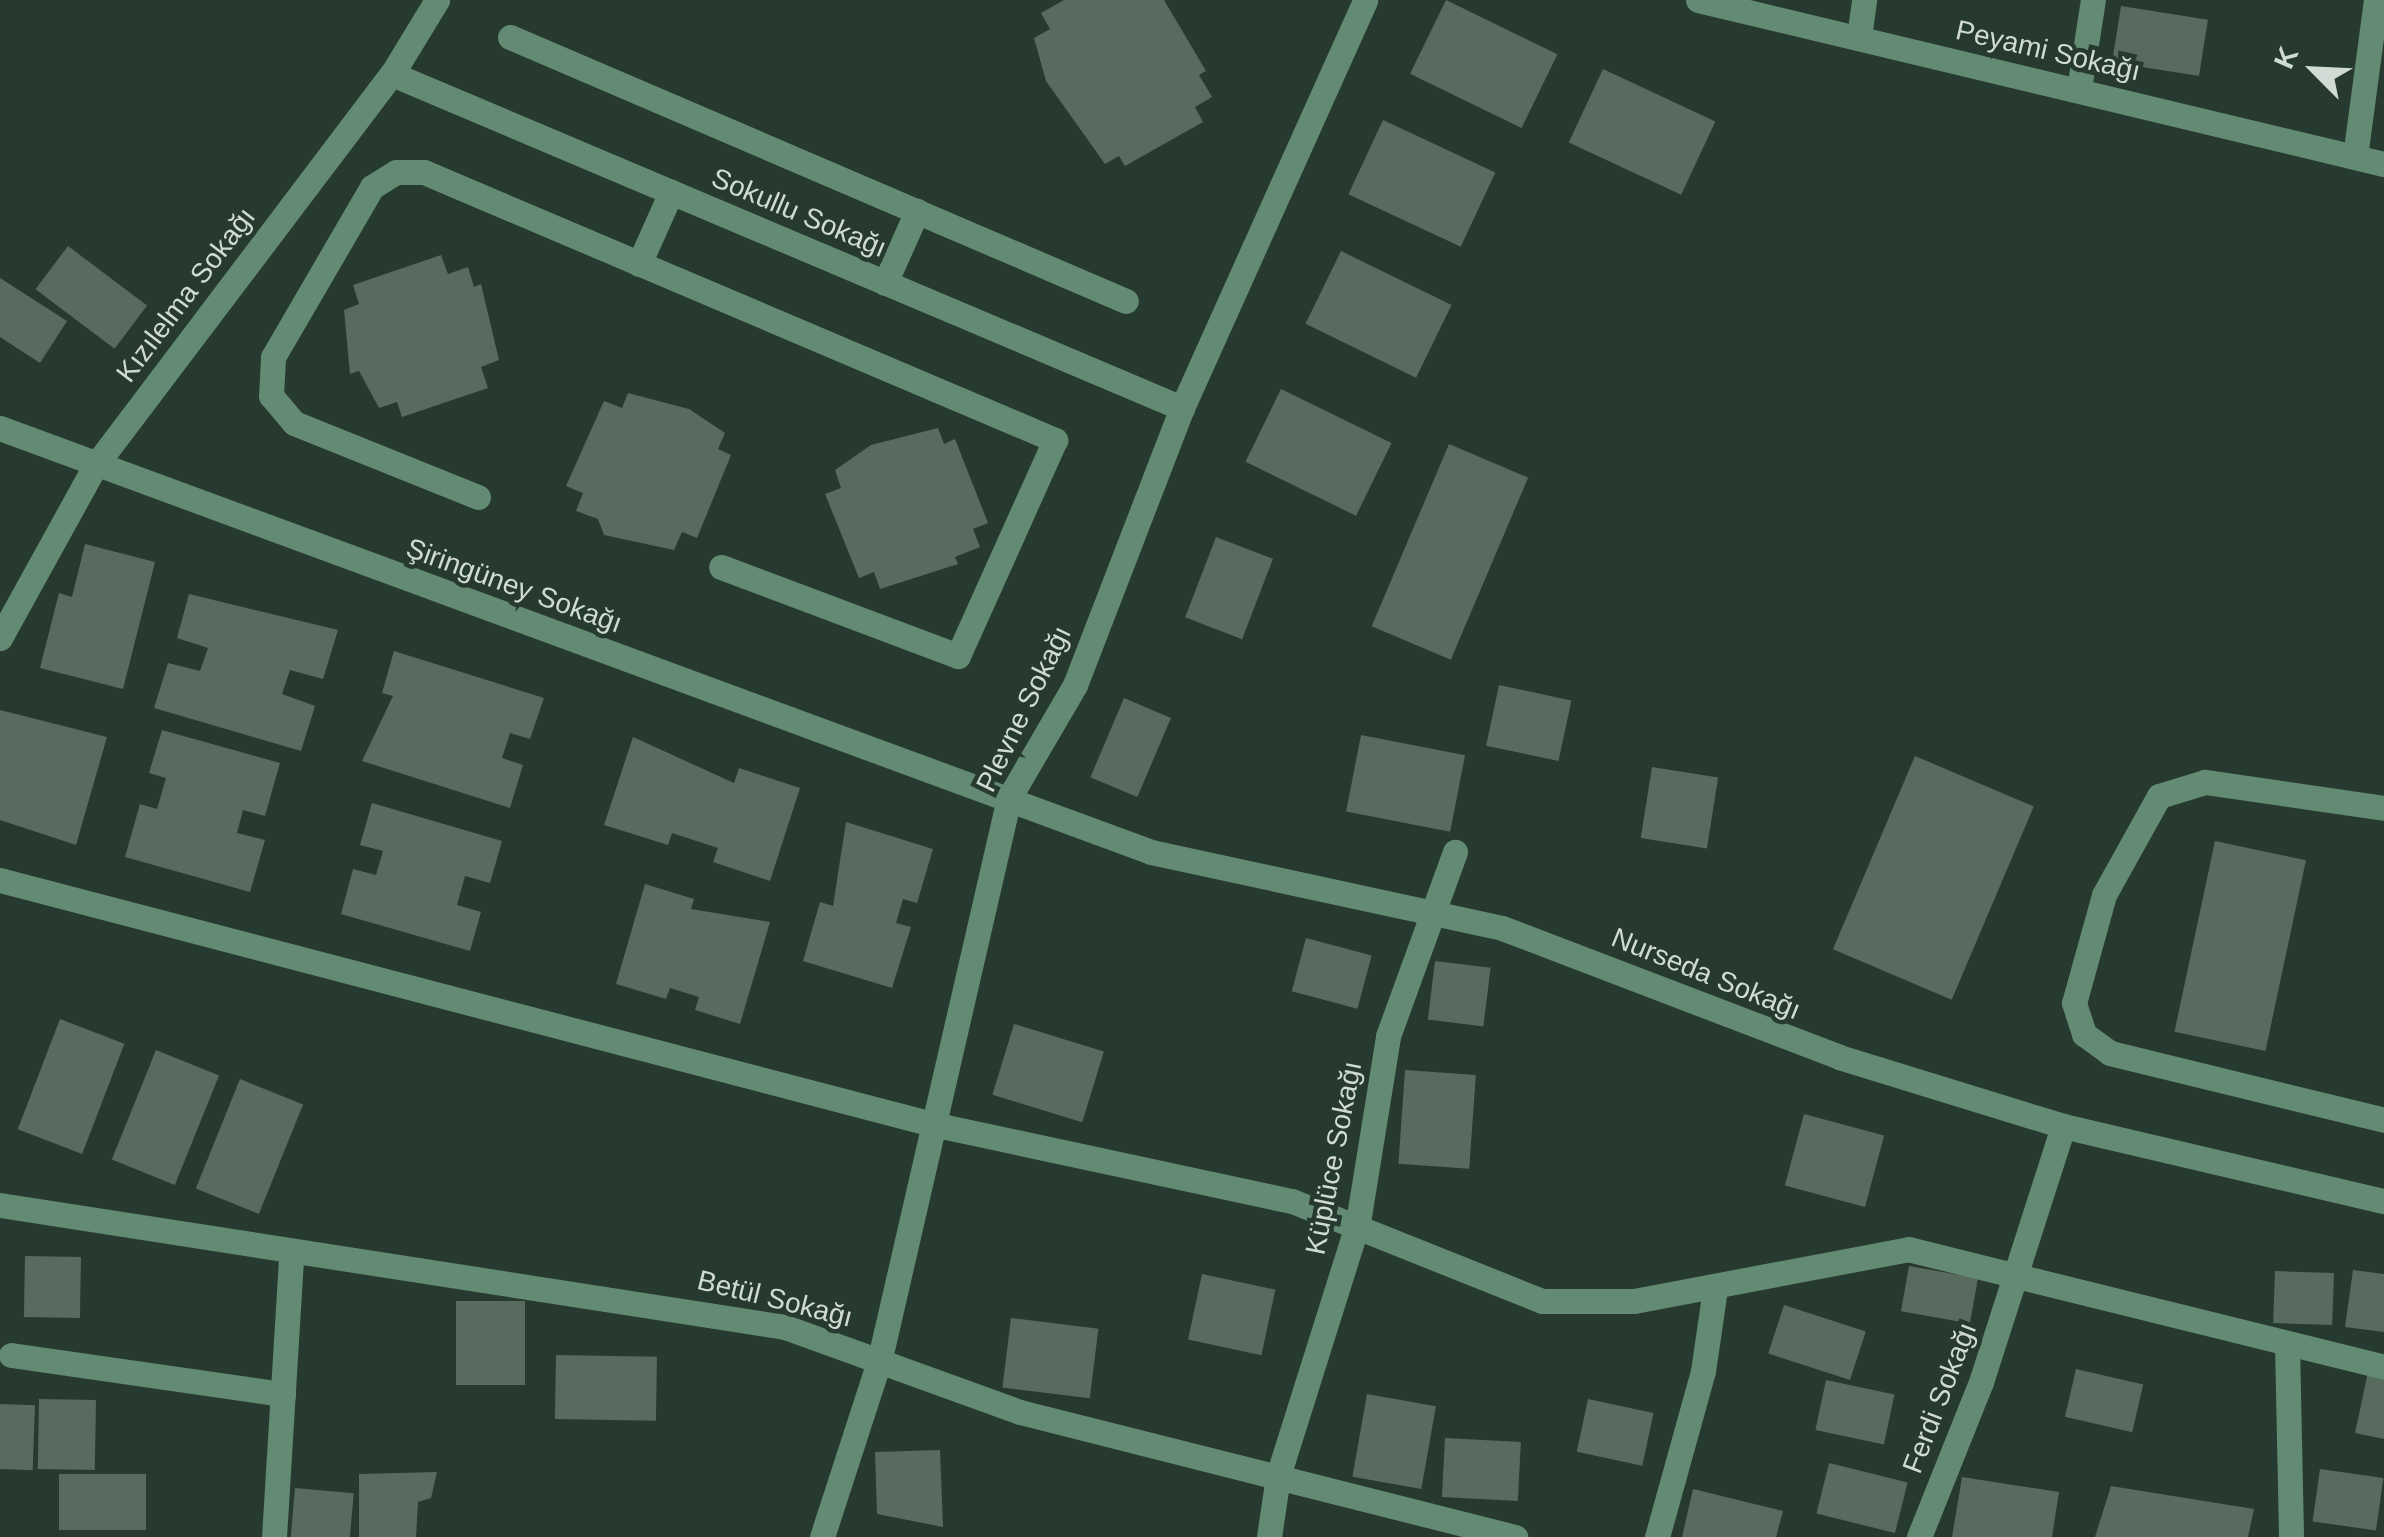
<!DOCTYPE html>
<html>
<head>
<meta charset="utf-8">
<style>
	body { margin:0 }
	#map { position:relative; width:2384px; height:1537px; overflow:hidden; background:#273a2f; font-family:Arial,sans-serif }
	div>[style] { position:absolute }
	.building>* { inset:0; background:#576b5f; transform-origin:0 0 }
	.minor>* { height:25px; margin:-12.5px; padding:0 12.5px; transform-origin:12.5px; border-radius:12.5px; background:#638a72 }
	span { translate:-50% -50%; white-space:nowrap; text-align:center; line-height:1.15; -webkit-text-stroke:9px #273a2f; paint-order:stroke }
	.street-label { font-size:28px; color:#cfdbd4 }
	.north { position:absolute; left:2264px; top:20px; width:100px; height:100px; -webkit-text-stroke:8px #273a2f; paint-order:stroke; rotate:294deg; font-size:28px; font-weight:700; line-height:40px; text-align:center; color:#cfdbd4 }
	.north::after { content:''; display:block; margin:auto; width:35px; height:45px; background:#cfdbd4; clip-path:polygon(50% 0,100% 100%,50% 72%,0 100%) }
</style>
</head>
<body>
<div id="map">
	<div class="building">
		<i style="clip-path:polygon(1064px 0,1164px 0,1206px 71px,1199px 75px,1212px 97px,1195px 107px,1203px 122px,1125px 166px,1119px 156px,1105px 164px,1046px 81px,1034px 38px,1050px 29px,1041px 13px)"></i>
		<i style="left:1446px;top:0;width:124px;height:82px;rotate:26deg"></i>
		<i style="left:2121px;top:6px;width:88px;height:57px;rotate:9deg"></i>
		<i style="left:1603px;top:69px;width:124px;height:81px;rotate:25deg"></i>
		<i style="left:1383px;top:120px;width:124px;height:82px;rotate:25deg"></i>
		<i style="left:68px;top:246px;width:99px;height:54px;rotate:37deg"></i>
		<i style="left:1341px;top:251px;width:123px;height:81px;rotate:26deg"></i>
		<i style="clip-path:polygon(441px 255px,448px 274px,468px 267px,474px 287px,481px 284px,499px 360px,481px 367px,488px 388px,402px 417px,397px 402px,379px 408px,359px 371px,350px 374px,344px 310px,359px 304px,353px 285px)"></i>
		<i style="clip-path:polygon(0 278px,67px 321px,40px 363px,0 337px)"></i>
		<i style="left:1281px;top:389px;width:123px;height:81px;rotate:26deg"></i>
		<i style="clip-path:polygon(628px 393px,689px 409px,725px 433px,718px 449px,731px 455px,697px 538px,682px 532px,674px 550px,604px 535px,598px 519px,576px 511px,583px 493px,566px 486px,604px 401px,622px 408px)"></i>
		<i style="clip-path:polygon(938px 428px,944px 444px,955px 439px,988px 523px,973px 529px,980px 547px,955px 557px,958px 564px,880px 589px,874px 572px,859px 578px,825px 494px,841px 488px,835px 470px,871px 445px)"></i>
		<i style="left:1449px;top:444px;width:86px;height:198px;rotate:23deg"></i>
		<i style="left:1216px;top:537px;width:61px;height:86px;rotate:21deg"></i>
		<i style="clip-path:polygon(85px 544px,155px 562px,123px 689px,40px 668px,59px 593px,72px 597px)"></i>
		<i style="clip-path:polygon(189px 594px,338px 630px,323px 679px,290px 670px,282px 694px,315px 706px,301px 751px,154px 708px,168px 663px,200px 671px,208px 648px,177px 638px)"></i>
		<i style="clip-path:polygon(394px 651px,544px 698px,530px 739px,510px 733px,502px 758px,523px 765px,510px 808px,362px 761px,393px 696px,382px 693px)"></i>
		<i style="left:1499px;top:685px;width:74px;height:62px;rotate:12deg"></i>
		<i style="left:1124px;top:698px;width:51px;height:86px;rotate:23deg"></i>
		<i style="clip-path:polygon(0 710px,107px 737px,76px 845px,0 820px)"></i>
		<i style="clip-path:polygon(162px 730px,280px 763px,265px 816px,243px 810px,237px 833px,265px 840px,250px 892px,125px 857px,140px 804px,157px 809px,166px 778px,149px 773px)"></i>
		<i style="left:1361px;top:735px;width:106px;height:78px;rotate:11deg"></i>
		<i style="clip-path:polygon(633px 737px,734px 783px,739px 768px,800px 788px,770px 881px,713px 862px,718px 848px,672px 833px,668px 845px,604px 825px)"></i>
		<i style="left:1915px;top:756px;width:129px;height:210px;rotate:23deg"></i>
		<i style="left:1652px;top:767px;width:67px;height:72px;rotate:9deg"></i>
		<i style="clip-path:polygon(372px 803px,502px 841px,490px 883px,465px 876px,457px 905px,481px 912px,470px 951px,341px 914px,353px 869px,376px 875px,383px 851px,360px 845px)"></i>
		<i style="clip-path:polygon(846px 822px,933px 849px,917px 903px,903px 899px,896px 923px,911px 927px,892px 988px,803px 961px,820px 902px,833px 906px)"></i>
		<i style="left:2215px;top:841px;width:93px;height:195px;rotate:12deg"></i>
		<i style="clip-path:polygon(645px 884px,694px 899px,691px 909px,770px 922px,740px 1024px,695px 1010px,699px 997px,670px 988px,666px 999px,616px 984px)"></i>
		<i style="left:1306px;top:938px;width:68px;height:55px;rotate:15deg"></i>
		<i style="left:1435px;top:961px;width:56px;height:59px;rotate:7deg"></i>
		<i style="left:60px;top:1019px;width:69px;height:118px;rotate:21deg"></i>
		<i style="left:1014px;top:1024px;width:94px;height:74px;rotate:17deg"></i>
		<i style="left:156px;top:1050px;width:68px;height:118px;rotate:22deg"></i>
		<i style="left:1405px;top:1070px;width:71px;height:94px;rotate:4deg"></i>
		<i style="left:240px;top:1079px;width:68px;height:118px;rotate:22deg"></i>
		<i style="left:1804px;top:1114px;width:83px;height:74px;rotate:15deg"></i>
		<i style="left:25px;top:1256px;width:56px;height:61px;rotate:1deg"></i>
		<i style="left:1909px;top:1266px;width:70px;height:46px;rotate:10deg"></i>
		<i style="clip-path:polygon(2353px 1270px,2384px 1274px,2384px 1332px,2345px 1327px)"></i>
		<i style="left:2275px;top:1271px;width:59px;height:52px;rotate:2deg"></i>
		<i style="left:1202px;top:1274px;width:75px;height:67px;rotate:12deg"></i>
		<i style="left:456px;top:1301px;width:69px;height:84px"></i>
		<i style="left:1784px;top:1305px;width:86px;height:51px;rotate:18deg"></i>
		<i style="left:1011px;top:1318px;width:88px;height:70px;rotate:7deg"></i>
		<i style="left:556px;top:1355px;width:101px;height:64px;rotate:1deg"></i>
		<i style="clip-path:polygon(2369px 1367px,2384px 1370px,2384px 1439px,2355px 1433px)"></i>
		<i style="left:2076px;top:1369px;width:69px;height:49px;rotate:13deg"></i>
		<i style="left:1826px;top:1380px;width:70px;height:51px;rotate:12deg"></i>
		<i style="left:1367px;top:1394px;width:70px;height:84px;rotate:10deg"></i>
		<i style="left:39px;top:1399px;width:57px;height:70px;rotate:1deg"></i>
		<i style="left:1588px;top:1399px;width:67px;height:54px;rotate:12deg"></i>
		<i style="left:0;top:1404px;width:35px;height:65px;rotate:2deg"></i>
		<i style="left:1445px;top:1438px;width:76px;height:59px;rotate:3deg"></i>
		<i style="clip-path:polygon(940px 1450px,943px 1527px,877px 1514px,875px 1452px)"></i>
		<i style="left:1829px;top:1463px;width:81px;height:52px;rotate:14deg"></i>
		<i style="left:2320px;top:1469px;width:64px;height:53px;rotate:8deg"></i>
		<i style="clip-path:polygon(437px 1472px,431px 1498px,418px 1502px,416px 1537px,359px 1537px,359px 1474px)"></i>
		<i style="left:146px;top:1474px;width:56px;height:87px;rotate:90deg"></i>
		<i style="clip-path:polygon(1962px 1477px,2059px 1492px,2052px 1537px,1952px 1537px)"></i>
		<i style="clip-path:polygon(2111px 1486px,2254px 1509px,2248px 1537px,2095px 1537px)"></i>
		<i style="left:295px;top:1488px;width:59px;height:49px;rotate:5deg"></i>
		<i style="clip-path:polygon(1693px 1489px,1783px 1511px,1776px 1537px,1682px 1537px)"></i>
	</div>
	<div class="minor">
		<i style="left:1698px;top:0;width:705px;rotate:13.45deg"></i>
		<i style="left:510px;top:37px;width:670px;rotate:23.2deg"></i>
		<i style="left:1859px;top:37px;width:37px;rotate:-82deg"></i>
		<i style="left:392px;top:74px;width:858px;rotate:22.92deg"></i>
		<i style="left:2079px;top:89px;width:90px;rotate:-81.1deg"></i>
		<i style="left:2355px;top:157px;width:158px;rotate:-82.4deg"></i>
		<i style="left:639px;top:264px;width:79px;rotate:-66deg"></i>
		<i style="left:885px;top:283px;width:79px;rotate:-66deg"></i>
		<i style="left:0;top:428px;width:1227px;rotate:20.22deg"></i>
		<i style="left:1151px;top:852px;width:359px;rotate:12.2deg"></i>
		<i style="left:1502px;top:928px;width:361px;rotate:20.9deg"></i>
		<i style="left:1839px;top:1057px;width:234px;rotate:17.1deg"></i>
		<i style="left:2063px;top:1126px;width:330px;rotate:13.2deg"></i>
		<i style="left:478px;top:497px;width:198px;rotate:-158.1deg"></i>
		<i style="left:294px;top:423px;width:35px;rotate:-130deg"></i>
		<i style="left:271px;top:396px;width:39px;rotate:-87deg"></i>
		<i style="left:273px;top:357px;width:197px;rotate:-59.8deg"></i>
		<i style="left:372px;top:187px;width:28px;rotate:-32deg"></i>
		<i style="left:396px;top:172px;width:28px"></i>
		<i style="left:424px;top:172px;width:686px;rotate:23.01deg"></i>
		<i style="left:1055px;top:440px;width:237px;rotate:114.2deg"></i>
		<i style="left:958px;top:656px;width:253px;rotate:-159.4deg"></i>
		<i style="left:0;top:638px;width:196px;rotate:-61.1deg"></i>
		<i style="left:95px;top:466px;width:492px;rotate:-52.9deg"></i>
		<i style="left:392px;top:74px;width:87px;rotate:-58.7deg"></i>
		<i style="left:2384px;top:808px;width:181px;rotate:-171.7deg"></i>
		<i style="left:2205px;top:782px;width:48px;rotate:163.1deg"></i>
		<i style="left:2159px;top:796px;width:113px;rotate:119.1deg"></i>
		<i style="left:2104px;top:895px;width:112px;rotate:105.5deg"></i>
		<i style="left:2074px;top:1003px;width:33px;rotate:72deg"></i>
		<i style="left:2084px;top:1034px;width:32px;rotate:36deg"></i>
		<i style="left:2110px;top:1053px;width:282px;rotate:13.7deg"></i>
		<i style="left:0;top:880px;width:963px;rotate:14.67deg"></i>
		<i style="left:932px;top:1124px;width:368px;rotate:12.1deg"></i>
		<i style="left:1292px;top:1201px;width:269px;rotate:21.8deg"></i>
		<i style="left:1542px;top:1301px;width:92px"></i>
		<i style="left:1634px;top:1301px;width:279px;rotate:-10.7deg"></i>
		<i style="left:1908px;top:1249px;width:490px;rotate:13.9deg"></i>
		<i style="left:0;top:1205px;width:794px;rotate:8.83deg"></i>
		<i style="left:785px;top:1327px;width:250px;rotate:19.9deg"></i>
		<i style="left:1020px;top:1412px;width:511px;rotate:14.17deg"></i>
		<i style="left:2287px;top:1344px;width:193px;rotate:88.8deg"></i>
		<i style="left:11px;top:1355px;width:275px;rotate:8.2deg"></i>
		<i style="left:274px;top:1537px;width:282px;rotate:-86.5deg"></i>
		<i style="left:822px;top:1537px;width:188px;rotate:-72deg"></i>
		<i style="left:880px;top:1358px;width:575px;rotate:-77.03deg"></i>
		<i style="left:1009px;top:798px;width:131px;rotate:-59.7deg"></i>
		<i style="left:1075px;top:685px;width:297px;rotate:-68.9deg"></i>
		<i style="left:1182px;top:408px;width:447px;rotate:-65.8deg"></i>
		<i style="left:1269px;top:1537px;width:62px;rotate:-81.6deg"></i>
		<i style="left:1278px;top:1476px;width:266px;rotate:-72.5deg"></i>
		<i style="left:1358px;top:1222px;width:188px;rotate:-80.8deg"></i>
		<i style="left:1388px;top:1036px;width:196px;rotate:-70deg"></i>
		<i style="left:1657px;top:1537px;width:172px;rotate:-74.5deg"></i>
		<i style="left:1703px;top:1371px;width:83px;rotate:-81.7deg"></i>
		<i style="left:1919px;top:1537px;width:167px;rotate:-68.2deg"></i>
		<i style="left:1981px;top:1382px;width:269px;rotate:-72.2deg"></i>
	</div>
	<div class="street-label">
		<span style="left:2048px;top:51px;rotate:13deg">Peyami Sokağı</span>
		<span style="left:799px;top:213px;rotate:23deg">Sokullu Sokağı</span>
		<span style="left:186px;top:295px;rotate:-53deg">Kızılelma Sokağı</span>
		<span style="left:514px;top:586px;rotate:20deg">Şiringüney Sokağı</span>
		<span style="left:1024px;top:709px;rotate:-64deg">Plevne Sokağı</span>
		<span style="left:1706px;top:974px;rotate:22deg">Nurseda Sokağı</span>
		<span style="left:1334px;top:1158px;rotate:-79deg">Küplüce Sokağı</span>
		<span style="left:775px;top:1299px;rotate:14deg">Betül Sokağı</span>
		<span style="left:1940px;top:1398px;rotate:-69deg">Ferdi Sokağı</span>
	</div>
	<div class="north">K</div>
</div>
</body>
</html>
